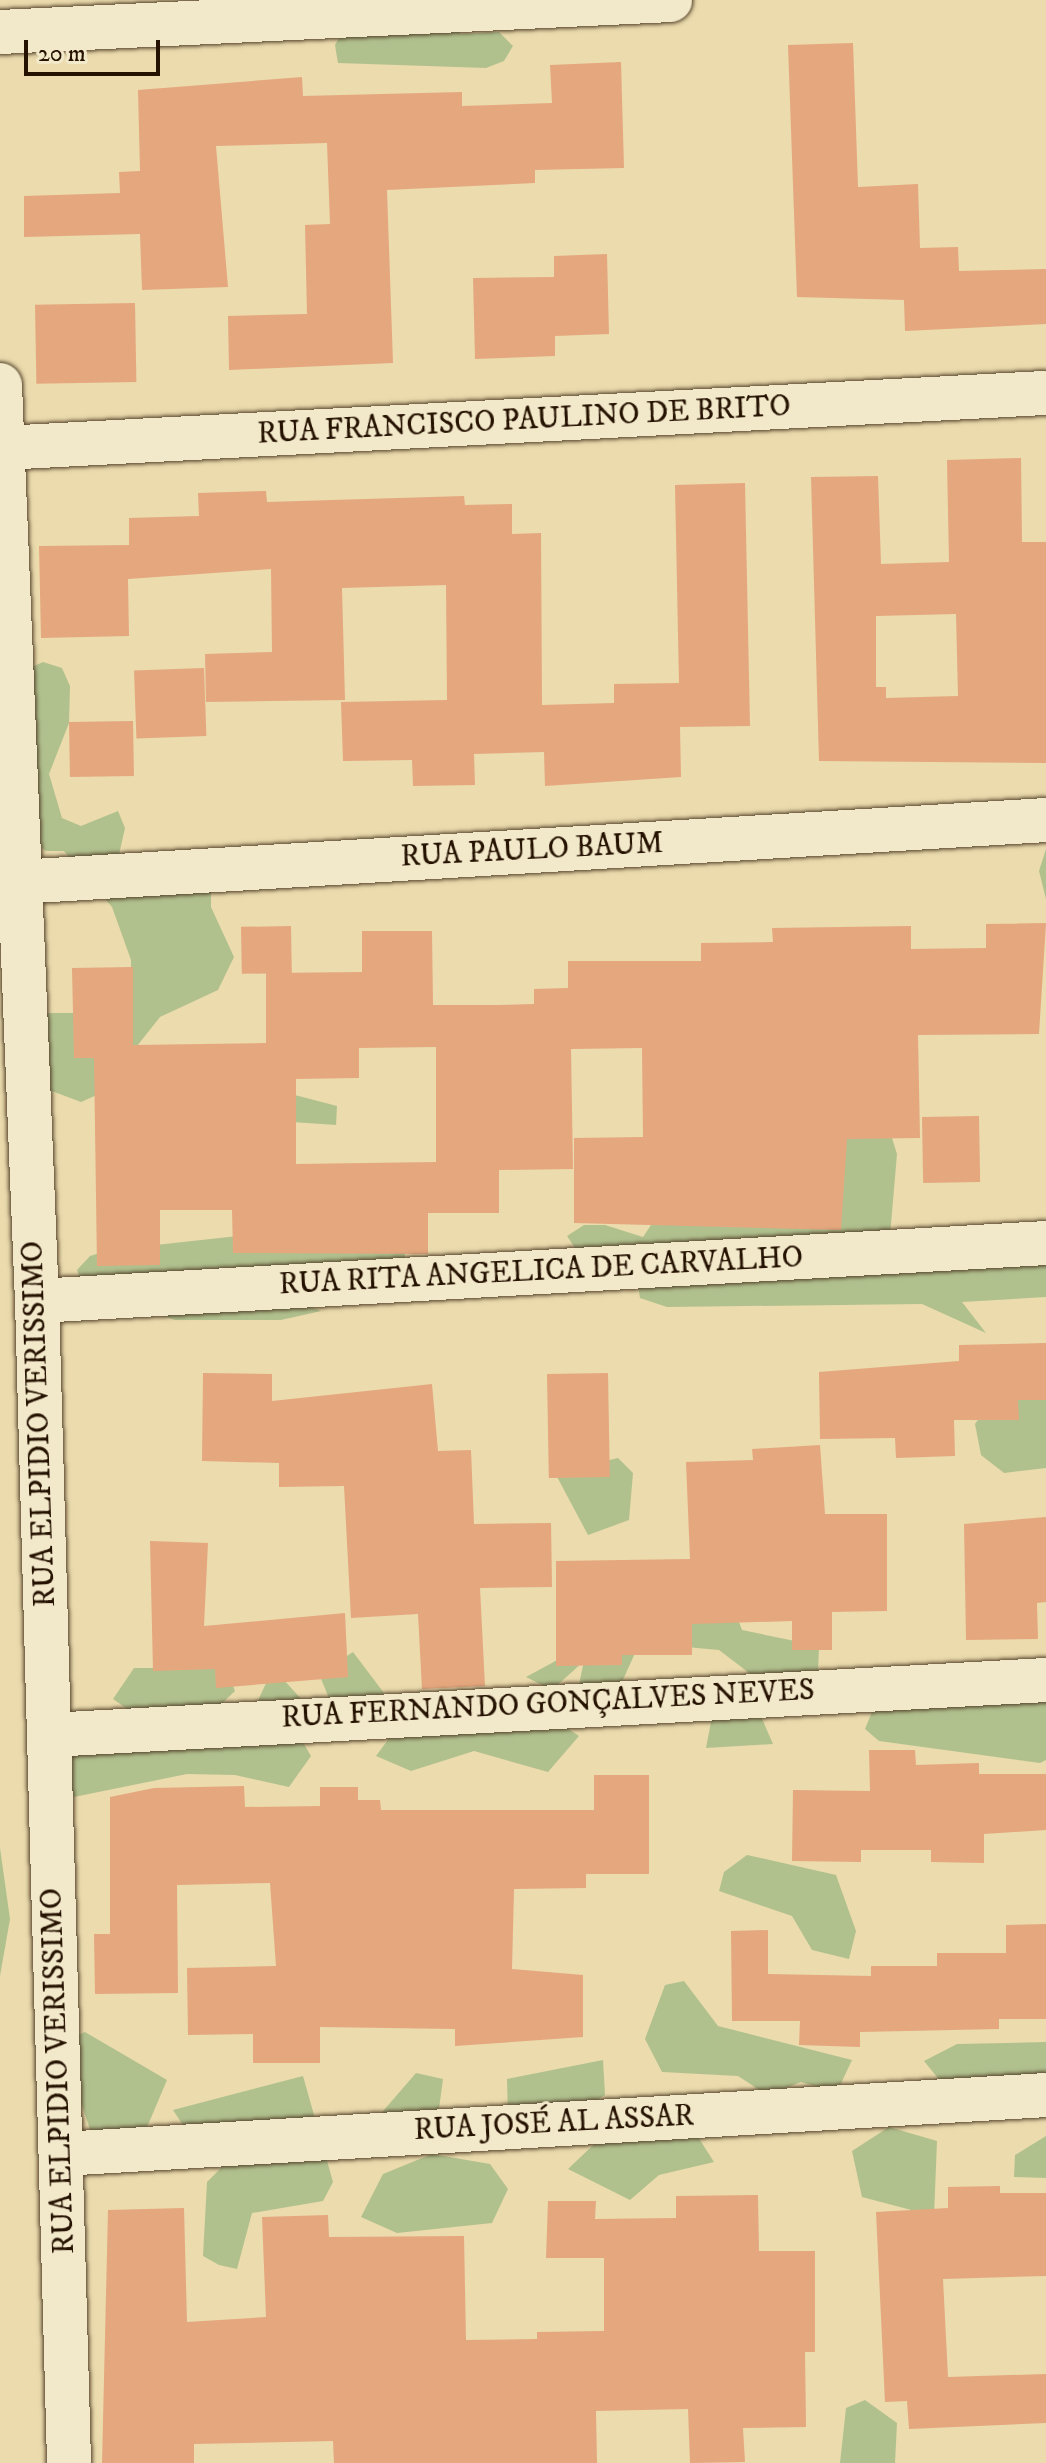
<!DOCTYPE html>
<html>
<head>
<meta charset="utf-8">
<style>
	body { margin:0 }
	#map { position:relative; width:1046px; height:2463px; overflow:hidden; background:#ebdbad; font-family:"IM FELL DW Pica",serif }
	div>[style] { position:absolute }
	.green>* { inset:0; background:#b1c18e }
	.building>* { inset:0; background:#e5a77e; transform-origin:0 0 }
	.roads { filter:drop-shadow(0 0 2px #56442c) drop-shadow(0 0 2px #56442c) }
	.minor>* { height:44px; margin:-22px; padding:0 22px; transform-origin:22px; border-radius:22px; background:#f2e8ca }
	span { translate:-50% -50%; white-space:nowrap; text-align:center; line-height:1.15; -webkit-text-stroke:6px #f2e8ca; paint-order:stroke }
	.street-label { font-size:30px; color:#251201 }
	.scale { position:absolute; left:24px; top:40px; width:136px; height:36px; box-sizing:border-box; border:4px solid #251201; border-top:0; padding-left:10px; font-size:24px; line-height:28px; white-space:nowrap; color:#251201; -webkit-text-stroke:6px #f2e8ca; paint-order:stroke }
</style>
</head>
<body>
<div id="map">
	<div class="green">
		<i style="clip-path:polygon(450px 20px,461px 34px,499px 32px,513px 46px,504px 61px,486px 68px,338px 63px,335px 45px,345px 27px)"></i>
		<i style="clip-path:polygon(43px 662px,62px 668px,70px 686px,69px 723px,49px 774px,62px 818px,81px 826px,118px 811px,125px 828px,116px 868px,211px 887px,211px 907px,234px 957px,218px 990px,160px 1017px,99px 1094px,81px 1102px,49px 1090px,37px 1030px,48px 1013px,119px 1013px,131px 996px,131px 960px,112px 907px,64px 851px,46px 851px,29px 839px,32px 667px)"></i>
		<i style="clip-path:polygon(1046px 849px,1046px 899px,1039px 871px)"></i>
		<i style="clip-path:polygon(291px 1094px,337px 1106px,336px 1125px,292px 1122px)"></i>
		<i style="clip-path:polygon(836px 1131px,891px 1135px,897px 1154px,888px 1259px,1046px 1252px,1046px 1297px,962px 1302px,986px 1333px,922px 1304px,667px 1307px,640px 1298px,637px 1279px,579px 1254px,567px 1236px,584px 1225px,605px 1225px,643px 1237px,653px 1222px)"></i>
		<i style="clip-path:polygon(256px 1234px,405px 1241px,405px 1259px,301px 1303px,321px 1311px,281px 1320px,175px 1320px,84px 1290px,77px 1270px,90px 1256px,110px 1250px)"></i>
		<i style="clip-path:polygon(1046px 1381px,1046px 1468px,1004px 1473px,981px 1455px,975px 1424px,997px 1392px)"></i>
		<i style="clip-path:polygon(618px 1458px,633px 1473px,629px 1520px,588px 1535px,555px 1473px)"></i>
		<i style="clip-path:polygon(727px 1590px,742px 1630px,819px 1646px,818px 1673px,761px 1682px,719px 1650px,675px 1646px,672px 1609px)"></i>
		<i style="clip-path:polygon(609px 1632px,636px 1651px,616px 1695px,578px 1689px,584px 1661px,552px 1690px,526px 1677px)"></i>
		<i style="clip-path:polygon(353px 1652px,384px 1693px,336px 1715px,319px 1674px)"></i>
		<i style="clip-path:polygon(134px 1668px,226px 1668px,235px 1691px,215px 1710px,136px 1715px,113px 1699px)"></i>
		<i style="clip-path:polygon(273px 1668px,303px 1701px,250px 1718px)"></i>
		<i style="clip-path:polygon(1046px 1694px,1046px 1760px,1040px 1763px,879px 1741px,865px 1729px,872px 1712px,898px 1698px)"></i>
		<i style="clip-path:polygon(752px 1696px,773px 1744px,706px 1748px,714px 1706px)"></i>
		<i style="clip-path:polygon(552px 1718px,579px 1736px,548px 1772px,474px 1751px,411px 1771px,376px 1756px,398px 1726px)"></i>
		<i style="clip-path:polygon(297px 1732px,311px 1756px,289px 1787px,235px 1775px,187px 1774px,74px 1797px,65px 1781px,65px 1762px,90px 1739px)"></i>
		<i style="clip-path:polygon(0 1848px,10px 1919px,0 1976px)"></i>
		<i style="clip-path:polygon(747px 1855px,836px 1875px,856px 1931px,849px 1959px,812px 1950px,792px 1916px,719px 1891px,724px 1872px)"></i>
		<i style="clip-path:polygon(684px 1981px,718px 2026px,852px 2060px,837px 2092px,801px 2082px,767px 2095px,738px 2076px,662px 2072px,645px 2039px,665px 1985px)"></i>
		<i style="clip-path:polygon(85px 2032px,167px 2080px,145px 2132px,91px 2132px,64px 2054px,69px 2039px)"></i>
		<i style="clip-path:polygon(1046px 2042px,1046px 2081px,946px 2088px,924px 2061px,957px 2044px)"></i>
		<i style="clip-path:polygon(603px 2060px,605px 2095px,565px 2121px,508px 2117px,507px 2079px)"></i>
		<i style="clip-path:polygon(416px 2073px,443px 2079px,438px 2116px,371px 2125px)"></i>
		<i style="clip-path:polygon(303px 2076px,333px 2182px,323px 2201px,252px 2213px,237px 2269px,219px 2265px,203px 2256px,207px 2182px,243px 2146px,192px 2139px,173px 2110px)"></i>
		<i style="clip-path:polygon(889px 2127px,937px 2141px,934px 2216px,862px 2197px,852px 2151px)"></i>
		<i style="clip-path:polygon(610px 2129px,693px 2129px,714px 2162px,659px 2175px,630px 2200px,568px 2169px)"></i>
		<i style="clip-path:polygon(1046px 2136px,1046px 2178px,1014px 2177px,1015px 2155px)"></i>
		<i style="clip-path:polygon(432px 2154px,490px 2164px,508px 2189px,492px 2223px,397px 2233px,361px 2217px,383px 2174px)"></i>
		<i style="clip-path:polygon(865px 2400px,897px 2423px,895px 2463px,840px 2463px,846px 2408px)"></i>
	</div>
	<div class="building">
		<i style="clip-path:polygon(853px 43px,858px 187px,918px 184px,920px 248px,958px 247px,959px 271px,1046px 269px,1046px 324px,905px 331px,904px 300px,797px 297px,788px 45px)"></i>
		<i style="clip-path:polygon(621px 62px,624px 168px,535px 170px,535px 183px,387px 190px,393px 363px,229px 370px,228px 316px,307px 314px,305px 225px,330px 224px,327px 143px,216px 146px,228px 287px,142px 290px,140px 234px,24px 237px,24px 196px,120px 193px,119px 172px,140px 171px,138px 90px,302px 77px,303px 96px,462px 92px,462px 106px,552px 103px,550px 65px)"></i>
		<i style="clip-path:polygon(607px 254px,609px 334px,555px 336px,555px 356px,475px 359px,473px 278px,554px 277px,554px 256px)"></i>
		<i style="left:135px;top:303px;width:79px;height:100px;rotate:89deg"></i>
		<i style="clip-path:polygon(evenodd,1021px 458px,1022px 542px,1046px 542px,1046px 763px,819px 761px,811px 477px,878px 476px,881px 564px,949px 562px,947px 460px,1021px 458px,956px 614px,958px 696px,886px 698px,886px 687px,876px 687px,876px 616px,956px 614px)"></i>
		<i style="clip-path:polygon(745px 483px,750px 726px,680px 727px,681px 777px,545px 786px,544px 752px,474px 754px,475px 785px,413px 786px,412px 760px,343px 761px,341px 702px,447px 700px,446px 585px,342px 588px,345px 700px,206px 702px,205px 654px,272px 652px,271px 569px,128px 579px,129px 636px,41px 638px,39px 546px,129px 545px,129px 518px,199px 516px,198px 493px,266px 491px,267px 502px,464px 496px,465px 505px,512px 504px,512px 534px,541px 533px,542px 705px,614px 703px,614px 684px,679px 683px,675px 485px)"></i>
		<i style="left:204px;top:668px;width:68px;height:70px;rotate:88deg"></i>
		<i style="left:133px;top:721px;width:55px;height:64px;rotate:89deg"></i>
		<i style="clip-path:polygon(evenodd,1046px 923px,1039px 1034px,918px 1035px,920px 1138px,847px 1139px,841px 1230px,574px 1223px,574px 1138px,643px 1137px,642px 1048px,571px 1049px,573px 1169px,499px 1170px,499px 1213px,428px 1213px,428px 1254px,233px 1253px,232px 1210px,160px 1210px,160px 1265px,97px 1266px,94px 1058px,74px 1058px,72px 968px,133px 967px,133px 1045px,266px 1043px,266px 973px,362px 972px,362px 931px,432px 931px,433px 1005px,498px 1005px,534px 1004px,534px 989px,568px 988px,568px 961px,701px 961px,701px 943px,773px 942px,772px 928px,911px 926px,911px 949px,986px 948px,986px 924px,1046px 923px,436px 1047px,436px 1162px,296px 1164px,296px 1079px,359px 1078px,359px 1048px,436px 1047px)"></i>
		<i style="left:291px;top:926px;width:47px;height:50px;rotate:89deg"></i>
		<i style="left:979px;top:1116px;width:66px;height:57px;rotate:89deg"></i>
		<i style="clip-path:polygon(1046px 1343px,1046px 1400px,1018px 1400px,1019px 1420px,954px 1420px,955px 1456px,896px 1458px,895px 1438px,820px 1439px,819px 1372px,959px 1361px,959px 1345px)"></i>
		<i style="clip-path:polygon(203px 1373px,272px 1374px,272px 1401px,432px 1384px,438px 1451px,471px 1450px,474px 1524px,551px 1523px,552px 1587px,480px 1588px,485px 1686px,422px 1689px,418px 1614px,351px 1618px,344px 1486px,279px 1487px,279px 1463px,202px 1461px)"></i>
		<i style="left:608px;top:1373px;width:104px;height:61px;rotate:89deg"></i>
		<i style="clip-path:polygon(820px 1445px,825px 1514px,887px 1514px,887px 1611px,832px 1612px,832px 1650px,792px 1650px,792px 1621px,692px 1624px,692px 1655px,622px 1655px,622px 1665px,556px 1666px,556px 1561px,690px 1559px,686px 1462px,753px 1460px,752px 1449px)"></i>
		<i style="clip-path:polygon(1046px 1517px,1046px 1602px,1037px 1603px,1038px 1639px,966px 1640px,964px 1524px)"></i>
		<i style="clip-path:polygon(150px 1541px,208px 1543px,204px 1626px,345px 1613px,348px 1677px,216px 1688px,215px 1669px,153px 1671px)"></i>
		<i style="clip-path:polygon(869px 1750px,915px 1750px,916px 1765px,979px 1763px,979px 1774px,1046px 1774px,1046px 1830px,984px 1834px,984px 1863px,931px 1862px,931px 1850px,861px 1850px,861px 1862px,792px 1861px,793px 1790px,870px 1791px)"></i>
		<i style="clip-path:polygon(594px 1775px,649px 1775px,649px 1874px,586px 1874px,586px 1888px,514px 1889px,512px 1969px,583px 1975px,583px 2037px,455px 2046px,455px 2029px,320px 2027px,320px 2063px,253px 2063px,253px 2034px,188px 2035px,187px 1968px,276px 1966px,270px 1883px,177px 1885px,178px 1993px,95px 1994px,94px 1934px,110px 1934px,110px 1797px,154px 1788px,244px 1786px,245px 1807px,320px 1806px,320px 1787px,358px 1787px,358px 1800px,380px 1800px,381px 1810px,594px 1810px)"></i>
		<i style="clip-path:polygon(1046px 1924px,1046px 2019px,999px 2019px,999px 2029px,860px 2032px,860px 2047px,799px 2045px,800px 2021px,732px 2021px,731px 1931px,768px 1930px,768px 1974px,871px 1976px,871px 1966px,937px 1966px,937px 1953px,1006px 1953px,1006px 1925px)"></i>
		<i style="clip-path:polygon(1000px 2186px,1000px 2193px,1046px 2193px,1046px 2276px,943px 2279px,948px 2377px,1046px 2374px,1046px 2423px,909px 2429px,907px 2401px,885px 2402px,876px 2212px,948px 2208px,948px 2187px)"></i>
		<i style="clip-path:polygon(758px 2195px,759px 2251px,815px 2251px,815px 2352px,805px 2352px,806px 2427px,743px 2428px,745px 2462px,690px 2463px,688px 2409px,596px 2411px,597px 2463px,334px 2463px,333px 2441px,194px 2444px,194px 2463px,102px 2463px,108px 2210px,184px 2208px,187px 2322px,266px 2317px,262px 2217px,328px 2215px,329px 2237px,464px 2236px,466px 2340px,537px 2339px,537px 2332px,604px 2331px,604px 2258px,546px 2258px,548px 2201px,596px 2201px,595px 2219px,676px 2218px,676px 2196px)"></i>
	</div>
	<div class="roads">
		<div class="minor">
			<i style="left:0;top:32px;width:671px;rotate:-2.73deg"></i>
			<i style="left:0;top:385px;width:917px;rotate:87.69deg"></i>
			<i style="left:37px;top:1301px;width:1162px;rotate:88.42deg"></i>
			<i style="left:2px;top:448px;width:1045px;rotate:-3.02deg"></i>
			<i style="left:18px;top:882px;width:1030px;rotate:-3.45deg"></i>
			<i style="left:37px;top:1301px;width:1011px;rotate:-3.29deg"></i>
			<i style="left:50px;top:1735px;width:998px;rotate:-3.16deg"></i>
			<i style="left:62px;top:2154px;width:986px;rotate:-3.43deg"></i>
		</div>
	</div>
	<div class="street-label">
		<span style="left:524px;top:421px;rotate:-3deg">RUA FRANCISCO PAULINO DE BRITO</span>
		<span style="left:532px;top:851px;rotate:-3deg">RUA PAULO BAUM</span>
		<span style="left:541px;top:1272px;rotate:-3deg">RUA RITA ANGELICA DE CARVALHO</span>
		<span style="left:40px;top:1424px;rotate:-92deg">RUA ELPIDIO VERISSIMO</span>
		<span style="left:548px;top:1705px;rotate:-3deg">RUA FERNANDO GONÇALVES NEVES</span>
		<span style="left:59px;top:2071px;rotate:-92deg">RUA ELPIDIO VERISSIMO</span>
		<span style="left:554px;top:2124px;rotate:-3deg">RUA JOSÉ AL ASSAR</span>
	</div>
	<div class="scale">20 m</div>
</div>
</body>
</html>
